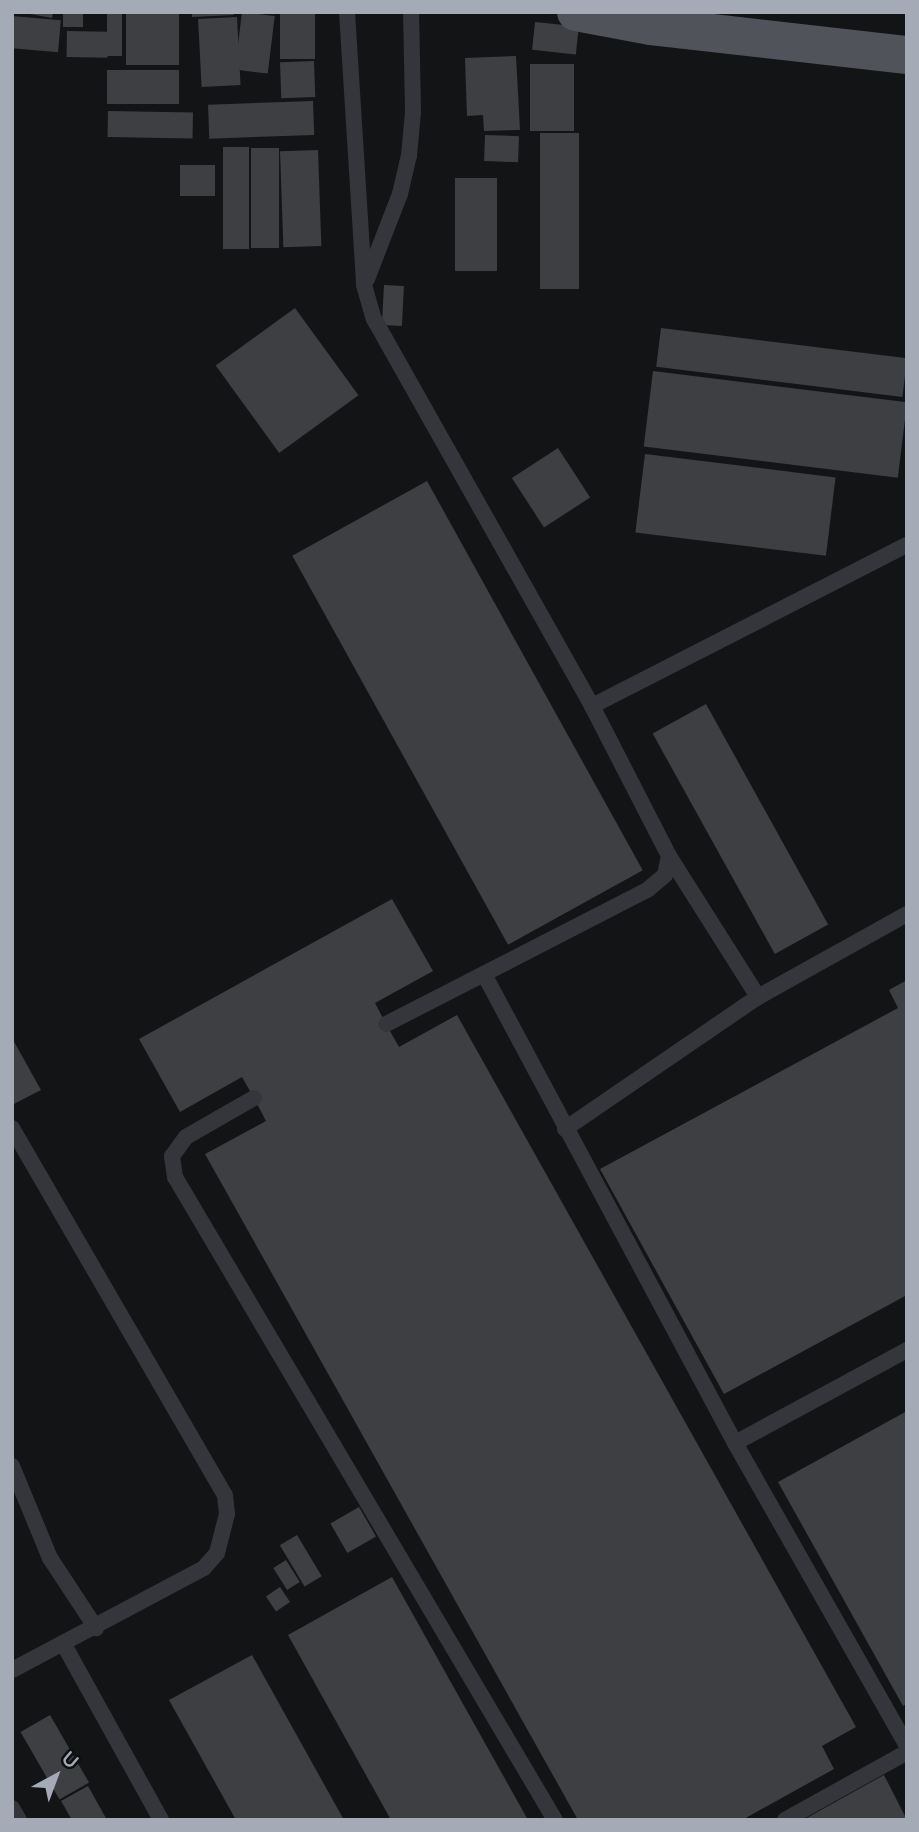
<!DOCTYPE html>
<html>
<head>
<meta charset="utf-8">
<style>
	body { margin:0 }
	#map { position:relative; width:919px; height:1832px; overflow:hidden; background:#131415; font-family:"Varela Round",sans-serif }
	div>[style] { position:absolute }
	.building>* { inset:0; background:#3d3f43; transform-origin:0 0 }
	.service>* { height:16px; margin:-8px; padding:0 8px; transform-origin:8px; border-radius:8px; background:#34363b }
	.primary>* { height:38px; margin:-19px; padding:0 19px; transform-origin:19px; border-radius:19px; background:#50535a }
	span { translate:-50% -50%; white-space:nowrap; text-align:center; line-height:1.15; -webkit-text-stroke:6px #0e0f10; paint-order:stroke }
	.frame { position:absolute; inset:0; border:14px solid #a4abb7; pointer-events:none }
	.north { position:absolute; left:21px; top:1741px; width:70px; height:70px; -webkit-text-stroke:5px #0e0f10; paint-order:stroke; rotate:41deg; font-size:19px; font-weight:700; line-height:28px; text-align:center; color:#a4abb7 }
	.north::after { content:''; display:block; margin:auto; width:24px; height:32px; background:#a4abb7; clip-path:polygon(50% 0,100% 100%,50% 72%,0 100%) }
</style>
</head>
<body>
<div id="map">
	<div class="building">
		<i style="clip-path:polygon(19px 12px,53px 12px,52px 18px)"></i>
		<i style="left:63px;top:12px;width:20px;height:15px"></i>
		<i style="left:107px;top:12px;width:15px;height:44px"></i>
		<i style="left:126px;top:12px;width:53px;height:53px"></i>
		<i style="clip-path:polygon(192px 12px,233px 12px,234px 15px,192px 17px)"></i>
		<i style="left:242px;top:12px;width:33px;height:58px;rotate:7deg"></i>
		<i style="left:280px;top:12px;width:35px;height:47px"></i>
		<i style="left:12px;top:16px;width:49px;height:32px;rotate:5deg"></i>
		<i style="left:237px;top:17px;width:68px;height:39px;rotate:87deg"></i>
		<i style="left:535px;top:22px;width:44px;height:28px;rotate:6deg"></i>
		<i style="left:67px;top:31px;width:41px;height:26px;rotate:1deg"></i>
		<i style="clip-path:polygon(516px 56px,520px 130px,484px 131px,483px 115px,467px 116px,465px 58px)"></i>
		<i style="left:314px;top:61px;width:36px;height:34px;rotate:88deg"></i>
		<i style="left:530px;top:64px;width:44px;height:67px"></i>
		<i style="left:107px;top:70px;width:72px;height:34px"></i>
		<i style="left:313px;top:101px;width:34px;height:105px;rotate:88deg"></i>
		<i style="left:108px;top:111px;width:85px;height:26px;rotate:1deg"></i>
		<i style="left:540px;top:133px;width:39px;height:156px"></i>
		<i style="left:485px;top:135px;width:34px;height:26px;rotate:2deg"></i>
		<i style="left:223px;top:147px;width:26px;height:102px"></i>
		<i style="left:251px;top:148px;width:28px;height:100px"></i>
		<i style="left:318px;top:150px;width:96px;height:38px;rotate:88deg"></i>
		<i style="left:180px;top:165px;width:35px;height:31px"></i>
		<i style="left:455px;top:178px;width:42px;height:93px"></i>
		<i style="left:384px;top:285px;width:20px;height:40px;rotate:3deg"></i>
		<i style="left:295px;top:308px;width:108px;height:98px;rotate:54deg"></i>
		<i style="left:661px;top:328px;width:248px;height:39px;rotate:7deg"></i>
		<i style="left:653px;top:371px;width:256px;height:76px;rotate:7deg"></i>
		<i style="left:558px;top:448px;width:59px;height:55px;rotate:57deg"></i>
		<i style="left:645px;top:454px;width:192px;height:79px;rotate:7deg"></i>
		<i style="left:427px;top:481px;width:445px;height:154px;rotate:61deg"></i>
		<i style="left:706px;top:704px;width:252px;height:61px;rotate:61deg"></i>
		<i style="clip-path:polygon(392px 899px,433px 971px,375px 1003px,386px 1024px,399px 1047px,457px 1015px,856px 1727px,822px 1746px,834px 1769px,742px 1820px,578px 1820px,205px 1154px,266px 1121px,254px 1098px,242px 1077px,180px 1112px,139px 1039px)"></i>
		<i style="clip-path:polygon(907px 980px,907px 1295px,724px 1394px,600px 1169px,898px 1008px,889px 990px)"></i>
		<i style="clip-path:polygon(12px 1038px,41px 1090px,12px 1105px)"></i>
		<i style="clip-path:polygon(907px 1411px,907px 1703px,903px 1706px,778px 1482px)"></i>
		<i style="left:359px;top:1507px;width:34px;height:33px;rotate:60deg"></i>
		<i style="left:297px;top:1535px;width:48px;height:20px;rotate:59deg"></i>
		<i style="left:286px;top:1560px;width:26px;height:15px;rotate:58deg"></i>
		<i style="clip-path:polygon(392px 1577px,528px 1820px,391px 1820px,288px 1635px)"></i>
		<i style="left:280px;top:1587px;width:18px;height:17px;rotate:56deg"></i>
		<i style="clip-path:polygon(252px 1655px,344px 1820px,236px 1820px,169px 1700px)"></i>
		<i style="left:50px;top:1715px;width:78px;height:34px;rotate:60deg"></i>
		<i style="clip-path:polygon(884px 1775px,907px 1820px,803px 1820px)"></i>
		<i style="clip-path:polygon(88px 1786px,107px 1820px,72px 1820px,61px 1801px)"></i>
	</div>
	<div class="service">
		<i style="left:347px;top:12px;width:274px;rotate:86.4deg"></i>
		<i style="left:364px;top:285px;width:35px;rotate:74deg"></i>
		<i style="left:374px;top:319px;width:444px;rotate:60.6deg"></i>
		<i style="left:592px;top:706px;width:169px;rotate:62.8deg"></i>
		<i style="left:669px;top:856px;width:19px;rotate:102deg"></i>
		<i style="left:665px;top:875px;width:23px;rotate:140deg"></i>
		<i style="left:647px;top:890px;width:293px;rotate:152.8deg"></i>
		<i style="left:367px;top:279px;width:91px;rotate:-68.8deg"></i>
		<i style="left:400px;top:194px;width:39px;rotate:-77deg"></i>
		<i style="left:409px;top:156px;width:44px;rotate:-84.8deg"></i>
		<i style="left:413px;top:112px;width:100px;rotate:-91.1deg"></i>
		<i style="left:592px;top:706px;width:354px;rotate:-27.1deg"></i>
		<i style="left:669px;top:856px;width:167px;rotate:57.7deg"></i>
		<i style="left:484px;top:974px;width:532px;rotate:61.85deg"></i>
		<i style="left:735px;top:1443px;width:348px;rotate:60.4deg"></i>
		<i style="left:254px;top:1098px;width:78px;rotate:150.2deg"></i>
		<i style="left:186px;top:1137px;width:24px;rotate:126deg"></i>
		<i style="left:172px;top:1156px;width:21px;rotate:82deg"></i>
		<i style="left:175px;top:1177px;width:747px;rotate:59.42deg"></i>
		<i style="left:12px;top:1128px;width:424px;rotate:59.9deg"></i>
		<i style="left:225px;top:1495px;width:19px;rotate:84deg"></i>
		<i style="left:227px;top:1514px;width:40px;rotate:104.4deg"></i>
		<i style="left:217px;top:1553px;width:20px;rotate:131deg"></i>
		<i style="left:204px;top:1568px;width:217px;rotate:152deg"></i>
		<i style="left:565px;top:1129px;width:234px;rotate:-34.4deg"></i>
		<i style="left:758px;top:997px;width:171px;rotate:-29.1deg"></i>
		<i style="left:735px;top:1443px;width:196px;rotate:-28.4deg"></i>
		<i style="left:12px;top:1466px;width:100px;rotate:67.6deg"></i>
		<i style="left:50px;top:1558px;width:84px;rotate:56.7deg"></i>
		<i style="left:63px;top:1643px;width:202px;rotate:61deg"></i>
		<i style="left:12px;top:1808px;width:14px;rotate:60deg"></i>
		<i style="left:785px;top:1820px;width:140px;rotate:-29.1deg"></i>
	</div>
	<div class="primary">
		<i style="left:576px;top:12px;width:76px;rotate:10.6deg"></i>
		<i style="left:651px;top:26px;width:258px;rotate:6.5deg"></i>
	</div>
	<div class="frame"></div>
	<div class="north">U</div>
</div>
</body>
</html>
